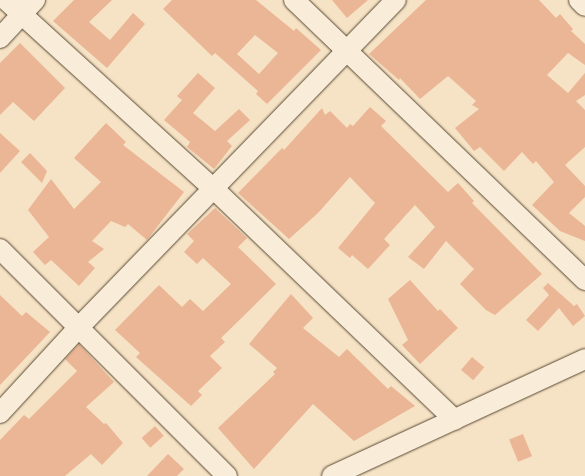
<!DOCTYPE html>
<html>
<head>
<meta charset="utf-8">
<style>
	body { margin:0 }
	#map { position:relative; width:585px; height:476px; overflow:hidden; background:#f6e2c4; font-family:Cardo,serif }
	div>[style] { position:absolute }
	.building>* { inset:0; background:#ebb695; transform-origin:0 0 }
	.roads { filter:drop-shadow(0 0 1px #574833) drop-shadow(0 0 1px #574833) }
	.minor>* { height:20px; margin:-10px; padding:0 10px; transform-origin:10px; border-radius:10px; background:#f9ecd9 }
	span { translate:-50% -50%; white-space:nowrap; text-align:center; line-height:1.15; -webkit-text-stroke:3.5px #f9ecd9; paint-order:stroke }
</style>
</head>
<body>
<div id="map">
	<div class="building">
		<i style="clip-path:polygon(74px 0,112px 0,89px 22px,110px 40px,133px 13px,145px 24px,107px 68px,53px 21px)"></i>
		<i style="clip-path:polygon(evenodd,172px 0,256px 0,294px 31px,296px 28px,321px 50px,267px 104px,256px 94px,258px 91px,215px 53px,212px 56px,163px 9px,172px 0,255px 35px,278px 53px,259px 74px,237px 54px,255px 35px)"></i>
		<i style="clip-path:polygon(332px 0,368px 0,347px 18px)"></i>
		<i style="clip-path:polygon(426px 0,539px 0,556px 18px,560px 14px,573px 29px,571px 31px,585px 44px,585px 65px,568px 53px,547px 75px,568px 93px,585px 73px,585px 95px,576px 101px,585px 110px,585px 147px,565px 165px,585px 186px,585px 197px,569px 213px,585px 226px,585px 241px,560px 231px,532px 205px,554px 182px,536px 161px,533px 164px,522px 152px,504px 171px,480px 147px,474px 151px,455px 128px,479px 109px,472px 105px,476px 101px,448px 76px,420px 99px,400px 78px,399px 80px,369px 54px)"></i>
		<i style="clip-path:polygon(20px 43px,65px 88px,34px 121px,13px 102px,0 115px,0 63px)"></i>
		<i style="clip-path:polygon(198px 73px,215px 88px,193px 113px,215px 131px,239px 109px,250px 120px,227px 141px,232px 146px,214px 169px,187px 147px,190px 142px,164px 120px,182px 100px,177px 96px)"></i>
		<i style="clip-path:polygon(370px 107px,386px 121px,381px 126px,448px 192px,458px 183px,474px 201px,472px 203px,542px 274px,495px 315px,486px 310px,460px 284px,474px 269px,446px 241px,424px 269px,408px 257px,435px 227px,415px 205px,384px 239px,390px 245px,368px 269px,352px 255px,350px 258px,338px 248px,375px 203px,350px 177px,318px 213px,289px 239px,238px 193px,282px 148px,284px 150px,322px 108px,325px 115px,330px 111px,347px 128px,350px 124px,353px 126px)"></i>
		<i style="clip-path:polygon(106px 123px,126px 142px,123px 145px,184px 192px,147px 240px,128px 224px,125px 227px,111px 221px,92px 241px,104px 249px,88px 262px,95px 268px,79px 286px,51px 260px,45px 265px,33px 252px,49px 237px,28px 210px,51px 179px,74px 209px,101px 182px,74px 158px)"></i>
		<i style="clip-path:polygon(0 133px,20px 151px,0 173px)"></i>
		<i style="clip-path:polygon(30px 153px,47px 171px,42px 183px,21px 162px)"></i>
		<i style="clip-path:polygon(215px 208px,247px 238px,238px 247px,276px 284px,221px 338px,225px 342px,210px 356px,222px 368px,198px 391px,202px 395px,191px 406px,136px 357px,140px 353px,115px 330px,159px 285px,182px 307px,190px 299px,203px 311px,231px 284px,203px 258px,197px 264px,184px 252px,194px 241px,187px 234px)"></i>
		<i style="clip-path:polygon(410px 280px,438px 311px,440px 309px,458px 328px,420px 364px,402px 345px,408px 340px,388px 299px)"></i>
		<i style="clip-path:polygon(548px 283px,574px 306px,577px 304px,585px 316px,573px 326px,559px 308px,538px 331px,526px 320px,549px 295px,543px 288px)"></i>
		<i style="clip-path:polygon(291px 294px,313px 318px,303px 328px,339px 357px,347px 349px,388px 389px,391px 386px,415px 406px,354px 441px,313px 404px,254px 469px,218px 428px,275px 374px,273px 372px,277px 368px,249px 344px)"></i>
		<i style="clip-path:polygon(0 295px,22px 316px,26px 312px,50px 332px,0 385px)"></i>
		<i style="clip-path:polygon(79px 344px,114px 382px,86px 407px,104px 424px,106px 423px,123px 443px,102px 465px,91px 454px,65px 476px,0 476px,0 440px,24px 415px,29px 419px,77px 371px,65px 359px)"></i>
		<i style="left:472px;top:357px;width:16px;height:17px;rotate:40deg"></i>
		<i style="left:155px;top:426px;width:13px;height:18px;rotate:48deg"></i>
		<i style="left:523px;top:434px;width:24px;height:15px;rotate:68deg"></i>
		<i style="clip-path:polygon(168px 454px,184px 469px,177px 476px,147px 476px)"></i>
	</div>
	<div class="roads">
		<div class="minor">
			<i style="left:6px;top:0;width:282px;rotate:42.3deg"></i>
			<i style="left:215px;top:190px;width:332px;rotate:43.8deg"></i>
			<i style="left:294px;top:0;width:404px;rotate:43.9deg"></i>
			<i style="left:579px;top:0;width:8px;rotate:45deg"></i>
			<i style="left:0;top:38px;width:52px;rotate:-47.4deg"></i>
			<i style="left:0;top:249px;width:321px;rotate:45deg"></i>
			<i style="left:0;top:413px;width:118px;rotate:-47.4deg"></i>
			<i style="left:80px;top:326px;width:454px;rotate:-45.9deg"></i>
			<i style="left:332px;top:476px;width:279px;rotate:-24.8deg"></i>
		</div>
	</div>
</div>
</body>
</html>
